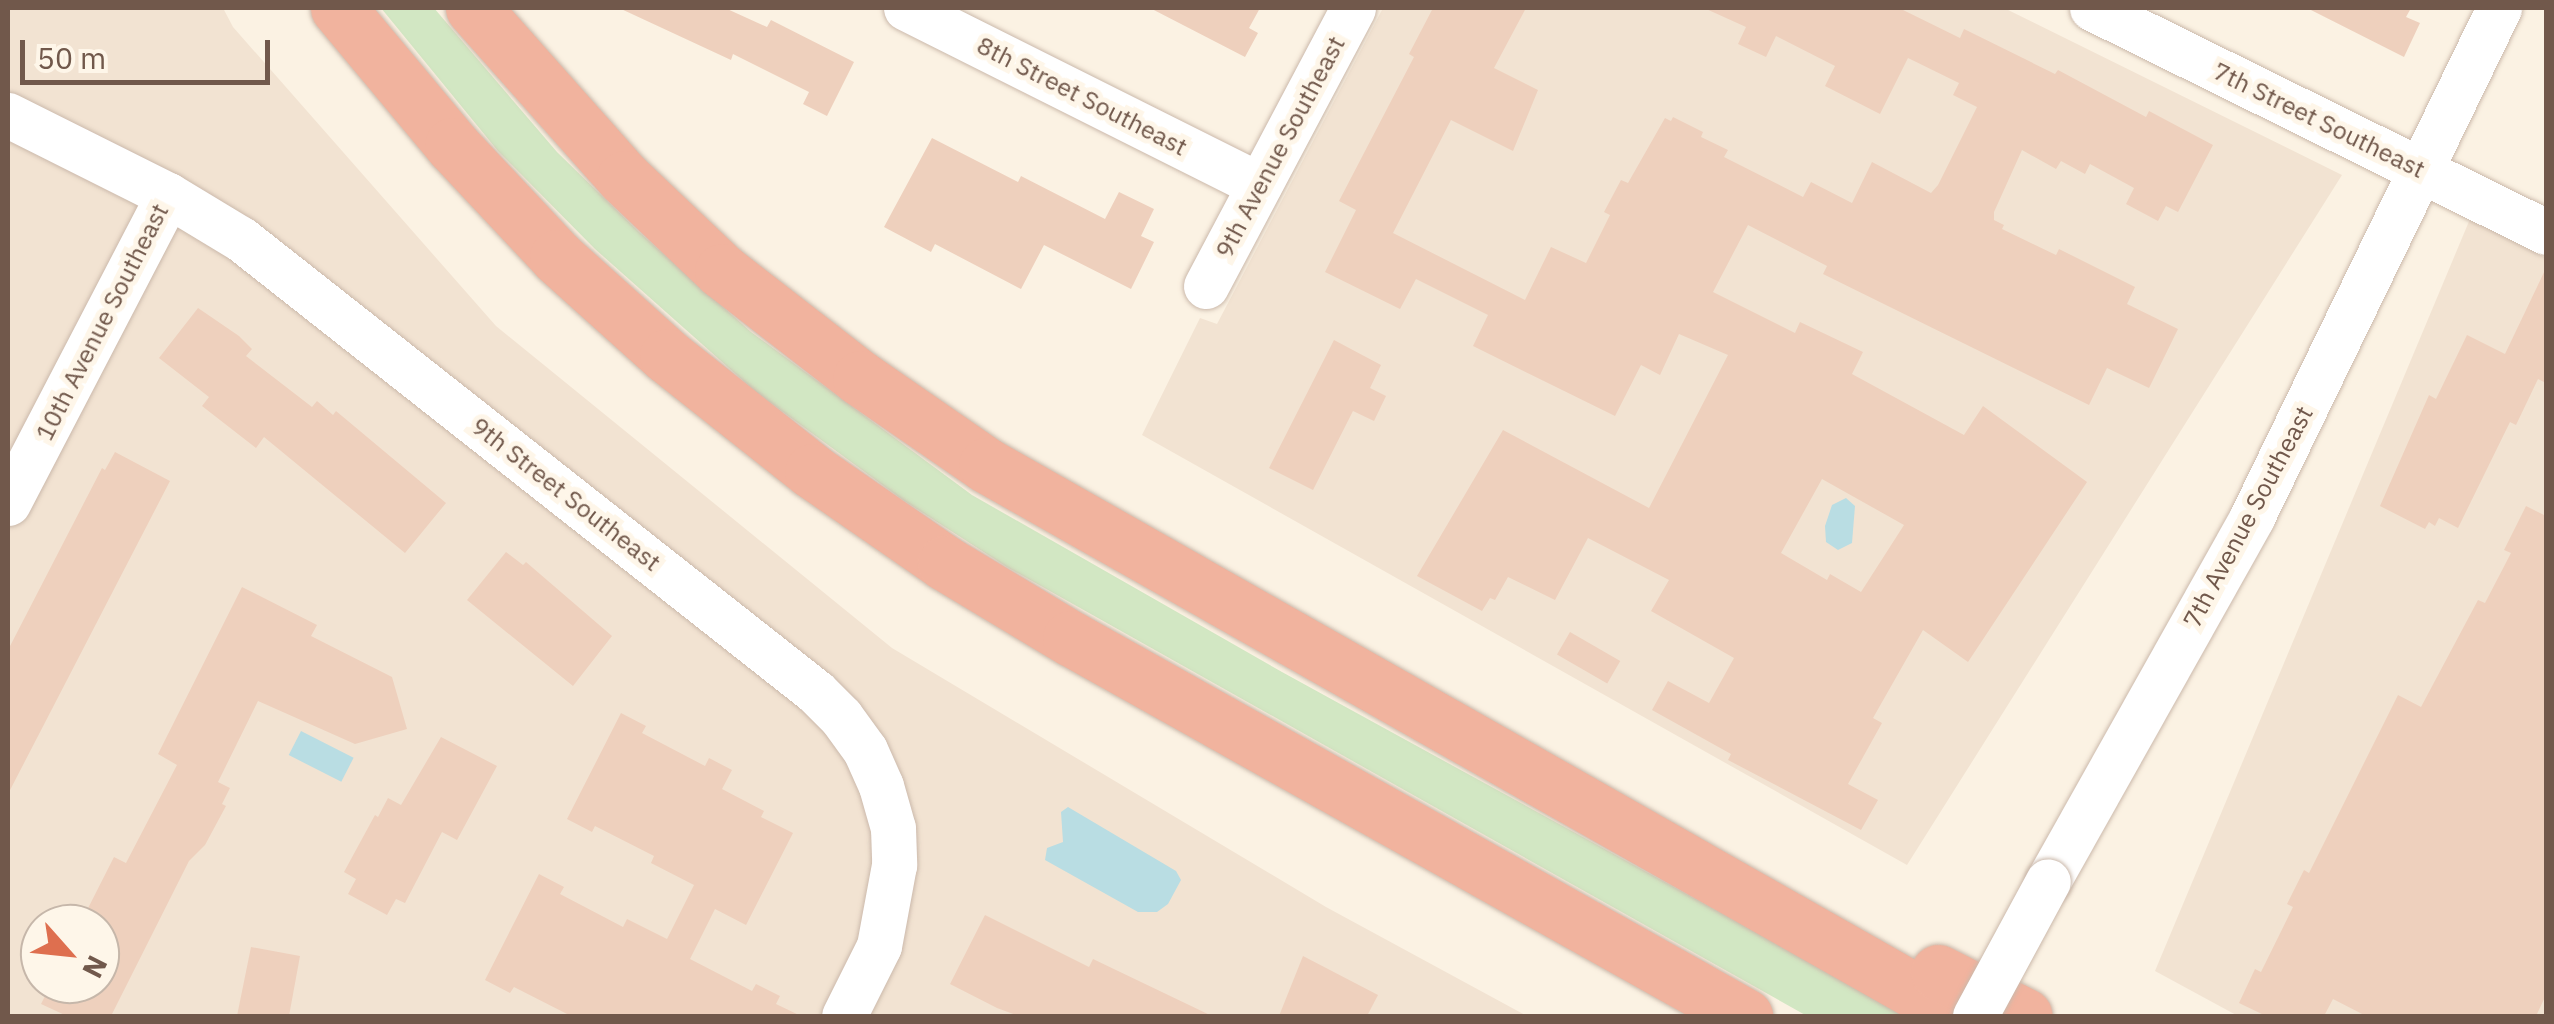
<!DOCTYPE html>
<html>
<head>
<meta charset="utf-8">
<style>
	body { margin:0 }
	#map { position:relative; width:2554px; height:1024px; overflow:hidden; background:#fbf2e3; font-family:"IBM Plex Sans",sans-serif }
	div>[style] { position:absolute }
	.residential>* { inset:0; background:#f2e3d2 }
	.green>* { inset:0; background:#d2e7c3 }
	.water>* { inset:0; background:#b9dde3; transform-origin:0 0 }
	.building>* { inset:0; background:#eed0bd; transform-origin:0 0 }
	.roads { filter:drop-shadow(0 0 2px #cbb9ab) drop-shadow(0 0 2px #cbb9ab) }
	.minor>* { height:45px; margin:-22.5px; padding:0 22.5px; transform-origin:22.5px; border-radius:22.5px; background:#fff }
	.highway>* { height:55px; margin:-27.5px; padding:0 27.5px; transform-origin:27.5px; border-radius:27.5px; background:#f1b39e }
	.bridges { filter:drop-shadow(0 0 2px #cbb9ab) drop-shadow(0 0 2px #cbb9ab) }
	.minor-bridge>* { height:45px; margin:-22.5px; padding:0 22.5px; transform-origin:22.5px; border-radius:22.5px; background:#fff }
	span { translate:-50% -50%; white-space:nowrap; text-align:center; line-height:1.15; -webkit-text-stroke:10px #fef6e9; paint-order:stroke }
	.street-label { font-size:25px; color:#71584b }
	.frame { position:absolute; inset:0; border:10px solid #71584b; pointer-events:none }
	.north { position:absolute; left:20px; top:904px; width:100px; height:100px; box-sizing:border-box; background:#fef6e9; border:2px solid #c6b7aa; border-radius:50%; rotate:117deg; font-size:28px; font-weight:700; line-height:40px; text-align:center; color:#71584b }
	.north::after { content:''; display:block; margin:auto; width:35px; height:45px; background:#de6f4f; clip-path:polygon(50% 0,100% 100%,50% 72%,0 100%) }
	.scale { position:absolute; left:20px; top:40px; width:250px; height:45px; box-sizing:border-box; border:5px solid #71584b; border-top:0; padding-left:12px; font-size:30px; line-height:35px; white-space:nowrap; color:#71584b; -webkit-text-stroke:8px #fef6e9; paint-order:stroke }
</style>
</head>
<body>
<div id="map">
	<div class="residential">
		<i style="clip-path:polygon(evenodd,8px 8px,223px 8px,233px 27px,496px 326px,892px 648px,1326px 907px,1527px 1016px,8px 1016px,8px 8px,40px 924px,100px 924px,100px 984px,40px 984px,40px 924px)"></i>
		<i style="clip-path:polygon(1383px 8px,2004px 8px,2342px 175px,1907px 865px,1142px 435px,1200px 318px,1217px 324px)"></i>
		<i style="clip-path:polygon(2470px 219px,2546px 258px,2546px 1016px,2238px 1016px,2155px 971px)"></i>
	</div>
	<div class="green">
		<i style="clip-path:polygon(381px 8px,434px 8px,557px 152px,639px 232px,751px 332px,972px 495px,1282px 672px,1909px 1016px,1807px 1016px,1007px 567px,903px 500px,756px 392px,595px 249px,498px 151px)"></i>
	</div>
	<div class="water">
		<i style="clip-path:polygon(1846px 498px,1855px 506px,1852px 543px,1838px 550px,1826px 542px,1825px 526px,1832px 505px)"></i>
		<i style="left:301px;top:731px;width:59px;height:27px;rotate:27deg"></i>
		<i style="clip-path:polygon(1068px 807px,1176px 871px,1181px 880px,1168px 904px,1157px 912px,1138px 912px,1045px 860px,1047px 848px,1063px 842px,1061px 812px)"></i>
	</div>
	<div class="building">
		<i style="clip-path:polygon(619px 8px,725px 8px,767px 27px,771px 20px,854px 62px,827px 116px,803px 104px,809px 92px,733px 54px,731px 60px)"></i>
		<i style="clip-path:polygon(1150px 8px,1260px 8px,1249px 28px,1258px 33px,1245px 57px)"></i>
		<i style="clip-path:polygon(evenodd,1433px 8px,1526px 8px,1494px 68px,1538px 90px,1513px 151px,1451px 120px,1393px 233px,1525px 300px,1551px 247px,1586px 263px,1610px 215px,1604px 212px,1621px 180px,1628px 183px,1665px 118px,1671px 121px,1673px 117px,1703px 132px,1701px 137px,1728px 150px,1724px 157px,1803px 197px,1811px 182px,1852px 203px,1872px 162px,1931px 193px,1938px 185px,1977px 107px,1953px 95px,1959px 83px,1908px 58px,1880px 114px,1825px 86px,1835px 66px,1776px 36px,1766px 57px,1738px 44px,1746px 27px,1704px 8px,1899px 8px,1960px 38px,1964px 29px,2055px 74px,2058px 70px,2146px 117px,2149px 111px,2213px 145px,2178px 212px,2166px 206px,2158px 221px,2126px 204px,2134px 188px,2090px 164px,2085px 174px,2061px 161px,2056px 169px,2022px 150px,1994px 212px,1994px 220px,2004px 225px,2002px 229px,2056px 255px,2059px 249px,2135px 287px,2127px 304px,2178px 329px,2149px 388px,2107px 368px,2089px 405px,1823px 274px,1827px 266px,1748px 225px,1713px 292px,1795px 333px,1800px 322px,1863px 352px,1852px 374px,1964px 435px,1983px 406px,2087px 482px,1968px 662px,1923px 630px,1873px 718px,1882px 723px,1848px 784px,1878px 800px,1861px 830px,1728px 760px,1731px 754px,1652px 710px,1668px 681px,1709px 703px,1734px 658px,1651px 611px,1669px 580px,1588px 538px,1555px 600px,1508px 577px,1495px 600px,1490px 598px,1482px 611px,1417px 576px,1503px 430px,1649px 508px,1728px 355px,1679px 334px,1660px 375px,1641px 365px,1615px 416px,1473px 346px,1488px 315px,1416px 279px,1400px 309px,1325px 272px,1356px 210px,1339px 201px,1414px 57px,1409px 54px,1433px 8px,1822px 479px,1904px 525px,1861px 592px,1830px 574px,1827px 580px,1781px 553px,1822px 479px)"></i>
		<i style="clip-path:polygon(2307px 8px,2411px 8px,2406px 17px,2420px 23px,2404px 57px)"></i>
		<i style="clip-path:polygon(932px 138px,1018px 182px,1021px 176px,1105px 219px,1119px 192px,1154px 209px,1141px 236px,1154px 242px,1131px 289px,1044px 245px,1021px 289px,935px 244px,931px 252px,884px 227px)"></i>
		<i style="clip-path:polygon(2546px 268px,2546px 383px,2538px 379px,2516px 425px,2510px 422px,2458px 528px,2439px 518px,2435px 526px,2429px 522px,2425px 529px,2380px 506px,2429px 395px,2436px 399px,2467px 335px,2505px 354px)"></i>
		<i style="clip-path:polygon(198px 308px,239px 336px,252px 349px,246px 356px,312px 407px,317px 401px,333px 415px,336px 411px,446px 503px,405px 553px,264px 437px,256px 448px,202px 406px,209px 397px,159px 358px)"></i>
		<i style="clip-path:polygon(1334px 340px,1381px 365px,1370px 388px,1386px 396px,1374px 421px,1353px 411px,1313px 490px,1269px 468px)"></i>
		<i style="clip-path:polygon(115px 452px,170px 481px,8px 794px,8px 650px,102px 468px,105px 470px)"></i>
		<i style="clip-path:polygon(2526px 506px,2546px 516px,2546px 995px,2536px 1016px,2366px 1016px,2333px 999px,2324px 1016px,2266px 1016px,2239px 1003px,2255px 969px,2261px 972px,2293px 907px,2287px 904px,2304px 870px,2309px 873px,2398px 695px,2421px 707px,2478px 600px,2485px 603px,2511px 553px,2504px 550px)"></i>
		<i style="clip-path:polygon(506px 552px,523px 565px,526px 562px,612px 636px,573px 686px,467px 600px)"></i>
		<i style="clip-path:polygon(242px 587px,317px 625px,311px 636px,392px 677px,407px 729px,355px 744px,258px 701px,218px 782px,230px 788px,222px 804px,226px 806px,205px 845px,189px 861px,111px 1016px,67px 1016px,41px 1004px,51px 984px,100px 984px,100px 924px,80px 924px,114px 857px,126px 863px,177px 765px,158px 754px)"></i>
		<i style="left:1570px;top:632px;width:58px;height:26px;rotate:30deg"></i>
		<i style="clip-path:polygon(621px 713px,646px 726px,642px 733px,705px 766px,709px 758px,732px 770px,722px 789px,764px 811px,761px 817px,793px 833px,746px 925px,715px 909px,690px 959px,752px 991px,756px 984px,780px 996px,776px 1004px,801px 1016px,571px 1016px,514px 987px,510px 993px,485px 980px,539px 874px,564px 887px,560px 894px,623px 927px,627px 919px,667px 939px,694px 885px,651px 863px,654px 856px,595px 826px,592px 832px,567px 819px)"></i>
		<i style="clip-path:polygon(441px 737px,497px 766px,457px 840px,442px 832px,405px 903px,396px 899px,387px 915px,348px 894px,356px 879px,344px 872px,375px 815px,378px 817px,388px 798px,401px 805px)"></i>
		<i style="clip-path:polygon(985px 915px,1089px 967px,1093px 959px,1212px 1016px,1019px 1016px,997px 1008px,950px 984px)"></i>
		<i style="clip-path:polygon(251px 947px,300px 956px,289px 1016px,237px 1016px)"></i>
		<i style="clip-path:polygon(1303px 956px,1378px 995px,1367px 1016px,1279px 1016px)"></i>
	</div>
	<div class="roads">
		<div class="minor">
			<i style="left:906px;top:8px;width:395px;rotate:26.6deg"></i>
			<i style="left:2092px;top:8px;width:506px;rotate:26.26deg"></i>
			<i style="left:8px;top:115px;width:179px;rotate:26.6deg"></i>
			<i style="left:168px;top:195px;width:85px;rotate:31.1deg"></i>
			<i style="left:241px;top:239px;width:732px;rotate:38.23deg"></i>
			<i style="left:816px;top:692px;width:35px;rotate:45deg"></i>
			<i style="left:841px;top:717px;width:41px;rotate:54deg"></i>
			<i style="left:865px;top:750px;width:39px;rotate:66deg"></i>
			<i style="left:881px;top:786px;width:44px;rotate:74.1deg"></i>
			<i style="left:893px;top:828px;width:37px;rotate:88deg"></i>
			<i style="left:894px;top:865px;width:82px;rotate:100.5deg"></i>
			<i style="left:879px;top:946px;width:78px;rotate:116.6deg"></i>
			<i style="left:1206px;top:286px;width:314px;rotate:-62.1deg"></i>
			<i style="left:8px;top:503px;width:347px;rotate:-62.5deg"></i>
			<i style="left:2048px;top:881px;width:417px;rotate:-60.7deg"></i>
			<i style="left:2252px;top:517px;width:566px;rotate:-64.11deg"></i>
		</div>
		<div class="highway">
			<i style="left:338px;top:8px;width:178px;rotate:50.2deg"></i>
			<i style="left:452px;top:145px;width:154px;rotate:46.8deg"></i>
			<i style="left:557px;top:257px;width:148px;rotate:42deg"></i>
			<i style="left:667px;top:356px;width:185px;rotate:38.4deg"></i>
			<i style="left:812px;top:471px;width:162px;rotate:34.7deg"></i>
			<i style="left:945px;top:563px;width:146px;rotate:31deg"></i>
			<i style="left:1070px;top:638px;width:774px;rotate:29.25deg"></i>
			<i style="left:473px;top:8px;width:227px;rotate:48.4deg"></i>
			<i style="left:624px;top:178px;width:135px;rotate:43.5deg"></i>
			<i style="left:722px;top:271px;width:175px;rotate:37.8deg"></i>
			<i style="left:860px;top:378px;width:153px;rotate:34.6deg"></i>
			<i style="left:986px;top:465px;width:1118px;rotate:29.52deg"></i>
			<i style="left:1938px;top:972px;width:97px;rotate:26.8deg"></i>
		</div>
	</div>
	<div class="bridges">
		<div class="minor-bridge">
			<i style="left:1975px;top:1016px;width:153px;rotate:-61.6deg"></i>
		</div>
	</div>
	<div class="street-label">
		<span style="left:1082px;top:96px;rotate:27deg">8th Street Southeast</span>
		<span style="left:2319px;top:120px;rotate:26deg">7th Street Southeast</span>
		<span style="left:1280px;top:147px;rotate:-62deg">9th Avenue Southeast</span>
		<span style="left:102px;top:322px;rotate:-63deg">10th Avenue Southeast</span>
		<span style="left:566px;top:494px;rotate:38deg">9th Street Southeast</span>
		<span style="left:2248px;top:517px;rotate:-62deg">7th Avenue Southeast</span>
	</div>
	<div class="frame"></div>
	<div class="north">N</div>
	<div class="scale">50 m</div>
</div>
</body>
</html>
